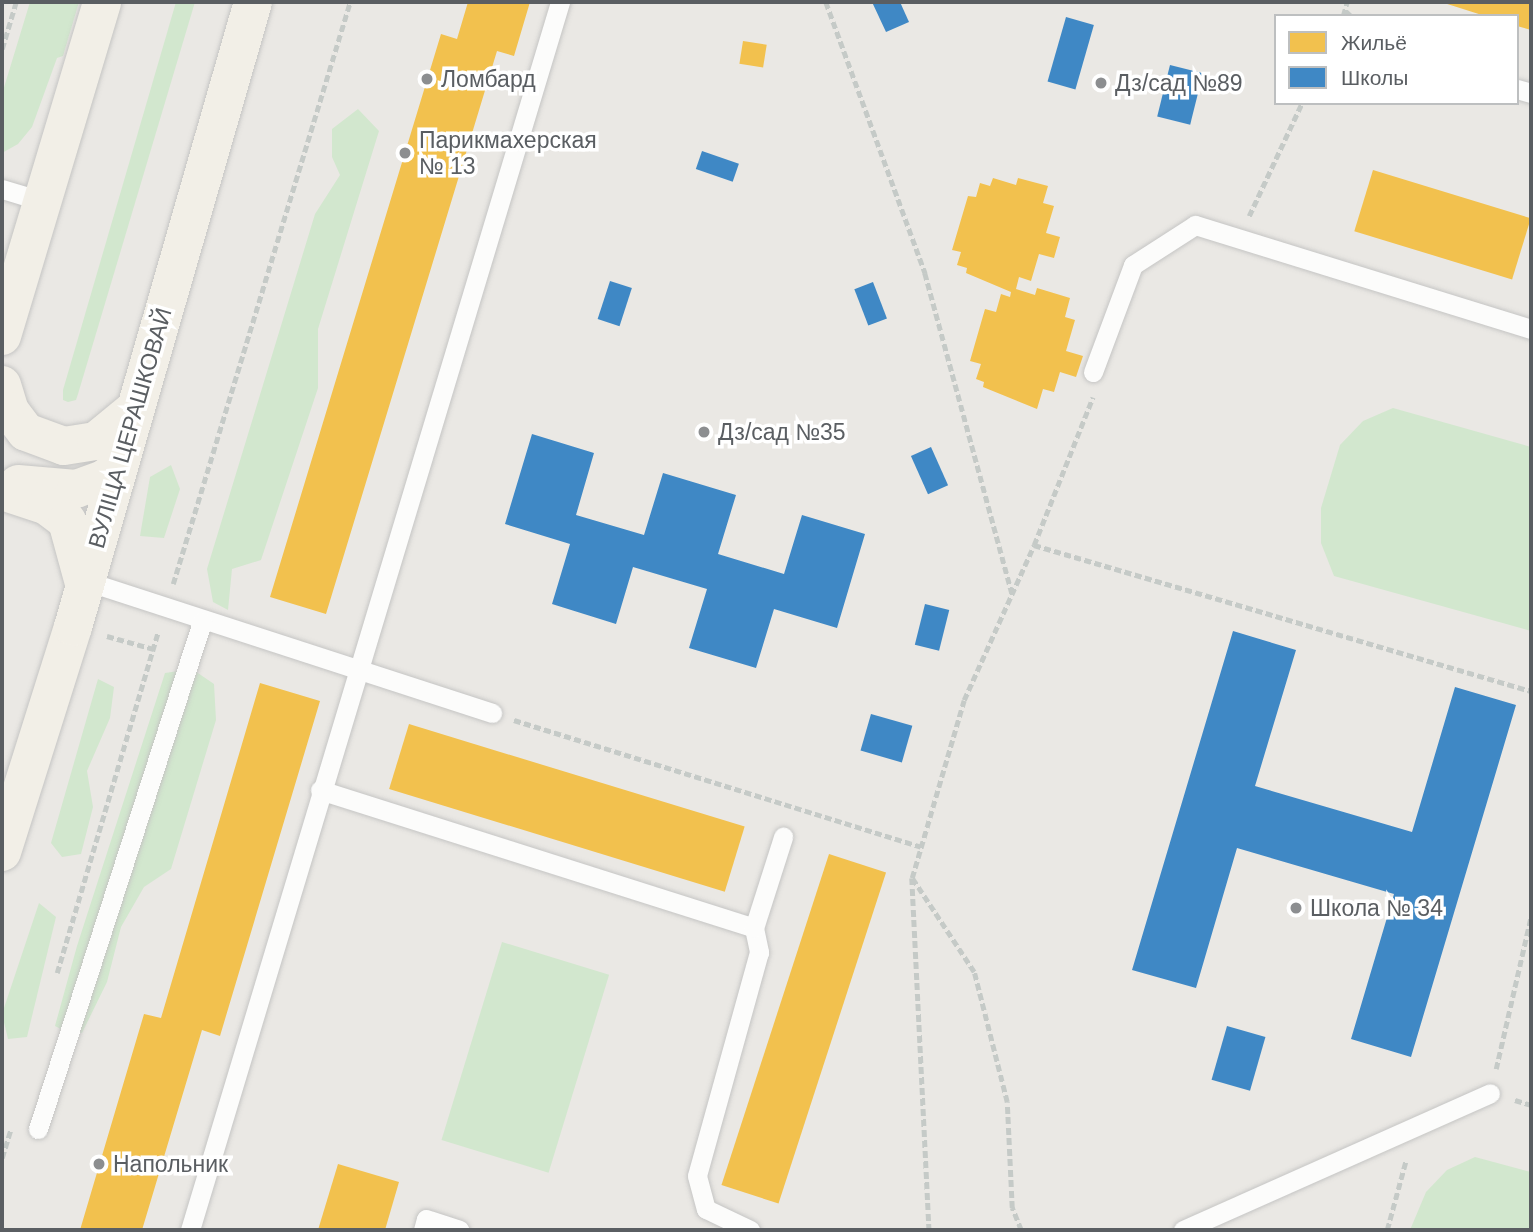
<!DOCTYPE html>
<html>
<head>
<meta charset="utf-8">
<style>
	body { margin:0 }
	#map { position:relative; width:1533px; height:1232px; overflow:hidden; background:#eae8e4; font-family:Arial,sans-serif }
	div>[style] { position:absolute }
	.green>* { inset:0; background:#d2e7ce; transform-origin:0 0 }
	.homes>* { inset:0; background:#f2c14e; transform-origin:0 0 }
	.schools>* { inset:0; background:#3f88c5; transform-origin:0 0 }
	.path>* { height:4.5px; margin-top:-2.25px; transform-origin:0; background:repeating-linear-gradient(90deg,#c5cac7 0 7px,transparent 0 10.5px) }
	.roads { filter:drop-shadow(0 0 2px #c5c5c4) drop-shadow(0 0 2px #c5c5c4) }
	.service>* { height:19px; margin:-9.5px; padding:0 9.5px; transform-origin:9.5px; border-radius:9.5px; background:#fcfcfb }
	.primary>* { height:38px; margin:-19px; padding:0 19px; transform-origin:19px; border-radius:19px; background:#f2efe7 }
	.dots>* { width:19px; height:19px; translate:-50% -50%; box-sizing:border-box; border:4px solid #fff; border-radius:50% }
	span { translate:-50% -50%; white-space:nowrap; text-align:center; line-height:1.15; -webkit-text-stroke:7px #fff; paint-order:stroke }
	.poi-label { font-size:23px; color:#5a5e62 }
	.left { translate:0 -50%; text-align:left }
	.street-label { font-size:23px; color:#5a5e62 }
	.frame { position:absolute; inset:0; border:4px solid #5a5e62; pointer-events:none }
	.legend { position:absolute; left:1274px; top:14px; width:245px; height:91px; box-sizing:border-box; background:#fff; border:2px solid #bdbfc0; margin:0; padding:9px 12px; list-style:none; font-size:21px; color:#5a5e62 }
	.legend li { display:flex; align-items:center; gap:14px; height:35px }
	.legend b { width:35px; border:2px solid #bdbfc0 }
</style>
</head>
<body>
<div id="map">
	<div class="green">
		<i style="clip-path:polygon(30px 2px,79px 2px,63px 56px,57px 58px,32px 127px,18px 144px,2px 153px,2px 94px)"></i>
		<i style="clip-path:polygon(176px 2px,195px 2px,78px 394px,76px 400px,68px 402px,63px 400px,63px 390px)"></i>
		<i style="clip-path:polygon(358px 109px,379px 131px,318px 329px,318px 388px,261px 560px,232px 569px,228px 610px,213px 602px,207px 569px,315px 214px,340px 175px,332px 157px,332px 129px)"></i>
		<i style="clip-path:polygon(1393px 408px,1531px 447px,1531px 631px,1334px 576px,1321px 543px,1321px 508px,1340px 445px,1363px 421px)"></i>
		<i style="clip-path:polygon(171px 465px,180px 489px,164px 538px,140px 536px,150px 477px)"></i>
		<i style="clip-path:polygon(192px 669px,214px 684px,216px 720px,171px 869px,144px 887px,121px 927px,107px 982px,82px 1033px,66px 1032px,55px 1026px,77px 946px,165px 673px)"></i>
		<i style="clip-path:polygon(98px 679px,114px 687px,110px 718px,87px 771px,93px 807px,81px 854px,62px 857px,51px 843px)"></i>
		<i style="clip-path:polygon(39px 903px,56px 917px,27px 1037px,8px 1039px,2px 1014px)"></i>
		<i style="left:502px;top:942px;width:112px;height:207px;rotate:17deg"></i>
		<i style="clip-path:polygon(1475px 1157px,1531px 1172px,1531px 1230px,1410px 1230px,1426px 1192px,1447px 1170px)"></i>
	</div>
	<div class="homes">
		<i style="clip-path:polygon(468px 2px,530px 2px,514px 56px,497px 51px,326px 614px,270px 597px,441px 34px,457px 39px)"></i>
		<i style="clip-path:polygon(1441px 2px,1531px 2px,1531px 30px,1517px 26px,1517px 16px,1485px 16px)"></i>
		<i style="left:743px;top:41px;width:24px;height:23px;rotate:9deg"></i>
		<i style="left:1373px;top:170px;width:165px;height:64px;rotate:17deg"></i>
		<i style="clip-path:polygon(993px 178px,1016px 185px,1018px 178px,1048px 186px,1043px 203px,1054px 206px,1046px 233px,1060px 237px,1054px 258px,1039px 254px,1031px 281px,1019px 277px,1016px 289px,1035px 295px,1037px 288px,1070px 298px,1065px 317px,1075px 320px,1066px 351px,1083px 356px,1076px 377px,1060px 372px,1054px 392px,1043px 389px,1037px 409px,983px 387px,984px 382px,976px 379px,981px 364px,970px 361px,985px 309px,996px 312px,1001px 294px,1010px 297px,1011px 292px,966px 273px,967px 268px,957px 265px,961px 252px,952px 250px,968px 196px,976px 197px,980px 183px,990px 186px)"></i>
		<i style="clip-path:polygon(260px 683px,320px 701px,220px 1036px,202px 1030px,142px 1230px,80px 1230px,144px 1014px,161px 1018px)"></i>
		<i style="left:409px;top:724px;width:351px;height:68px;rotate:17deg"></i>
		<i style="left:829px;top:854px;width:60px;height:348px;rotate:18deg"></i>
		<i style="clip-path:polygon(338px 1164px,399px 1182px,385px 1230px,318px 1230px)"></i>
	</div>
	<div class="schools">
		<i style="clip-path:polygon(872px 2px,900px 2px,909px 22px,886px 32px)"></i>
		<i style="left:1066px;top:17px;width:29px;height:67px;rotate:16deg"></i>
		<i style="left:1170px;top:65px;width:34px;height:53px;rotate:14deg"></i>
		<i style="left:702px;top:151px;width:39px;height:19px;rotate:19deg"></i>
		<i style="left:610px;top:281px;width:23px;height:40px;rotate:18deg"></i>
		<i style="left:873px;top:282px;width:39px;height:20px;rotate:69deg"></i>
		<i style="clip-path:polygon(532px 434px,594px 453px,576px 515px,644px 535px,663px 473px,736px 495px,718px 554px,784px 574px,802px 515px,865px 534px,837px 628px,774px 609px,756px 668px,689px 648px,707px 589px,633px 567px,616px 624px,552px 604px,570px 544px,505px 524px)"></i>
		<i style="left:931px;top:447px;width:42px;height:22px;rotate:66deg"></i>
		<i style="left:925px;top:604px;width:25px;height:42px;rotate:14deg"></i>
		<i style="clip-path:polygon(1233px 631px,1296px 650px,1255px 786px,1412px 832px,1455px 687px,1516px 705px,1411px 1057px,1351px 1039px,1394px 894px,1237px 848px,1196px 988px,1132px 970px)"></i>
		<i style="left:871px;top:714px;width:43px;height:38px;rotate:16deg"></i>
		<i style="left:1227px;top:1026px;width:40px;height:56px;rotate:16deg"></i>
	</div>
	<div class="path">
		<i style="left:826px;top:2px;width:289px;rotate:69.9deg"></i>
		<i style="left:925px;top:273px;width:332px;rotate:74.8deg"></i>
		<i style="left:1346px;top:11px;width:7px;rotate:45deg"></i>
		<i style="left:1343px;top:16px;width:15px;rotate:-74deg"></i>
		<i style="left:2px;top:49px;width:49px;rotate:-73.4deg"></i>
		<i style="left:1249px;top:216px;width:125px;rotate:-64.9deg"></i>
		<i style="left:1034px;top:545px;width:518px;rotate:16.37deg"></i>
		<i style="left:173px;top:584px;width:608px;rotate:-73.08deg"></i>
		<i style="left:107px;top:636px;width:49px;rotate:15.5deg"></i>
		<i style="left:514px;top:720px;width:426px;rotate:17.3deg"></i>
		<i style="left:912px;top:878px;width:352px;rotate:87.2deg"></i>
		<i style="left:57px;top:973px;width:356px;rotate:-73.5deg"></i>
		<i style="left:1496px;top:1069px;width:157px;rotate:-77.1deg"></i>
		<i style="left:1515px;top:1100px;width:17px;rotate:17deg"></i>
		<i style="left:2px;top:1158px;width:30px;rotate:-73deg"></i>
		<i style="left:1021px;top:1230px;width:24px;rotate:-112deg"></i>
		<i style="left:1012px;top:1208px;width:106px;rotate:-92.7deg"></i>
		<i style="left:1007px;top:1102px;width:134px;rotate:-104.2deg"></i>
		<i style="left:974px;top:972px;width:113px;rotate:-123.4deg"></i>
		<i style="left:912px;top:878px;width:185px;rotate:-73.7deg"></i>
		<i style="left:964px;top:700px;width:170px;rotate:-65.7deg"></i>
		<i style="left:1034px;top:545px;width:159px;rotate:-68.3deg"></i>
		<i style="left:1387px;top:1230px;width:73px;rotate:-74.8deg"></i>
	</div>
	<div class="roads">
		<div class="service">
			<i style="left:1517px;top:89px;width:15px;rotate:16deg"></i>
			<i style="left:2px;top:189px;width:42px;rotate:16.7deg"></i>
			<i style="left:1093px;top:372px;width:114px;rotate:-69.5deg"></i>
			<i style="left:1133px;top:265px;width:74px;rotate:-32.8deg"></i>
			<i style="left:1195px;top:225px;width:352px;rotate:17.2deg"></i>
			<i style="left:86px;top:581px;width:427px;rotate:18deg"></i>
			<i style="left:320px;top:790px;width:455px;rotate:17.6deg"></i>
			<i style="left:754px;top:928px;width:25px;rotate:78deg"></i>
			<i style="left:759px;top:952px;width:232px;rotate:105.5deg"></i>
			<i style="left:697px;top:1176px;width:34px;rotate:75deg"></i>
			<i style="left:706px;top:1209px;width:49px;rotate:25.5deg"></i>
			<i style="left:754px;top:928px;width:96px;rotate:-72.3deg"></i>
			<i style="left:38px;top:1129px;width:533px;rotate:-72.08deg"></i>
			<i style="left:190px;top:1230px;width:1283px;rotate:-73.23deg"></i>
			<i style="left:423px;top:1230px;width:11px;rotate:-75deg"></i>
			<i style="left:426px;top:1219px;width:35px;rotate:18deg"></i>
			<i style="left:1183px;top:1230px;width:336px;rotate:-24deg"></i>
		</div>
		<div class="primary">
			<i style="left:2px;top:336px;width:349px;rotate:-73.3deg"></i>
			<i style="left:2px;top:385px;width:27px;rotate:73deg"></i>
			<i style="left:10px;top:411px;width:26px;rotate:53deg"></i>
			<i style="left:26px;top:432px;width:40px;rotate:20.2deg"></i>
			<i style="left:64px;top:446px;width:32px;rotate:-9deg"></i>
			<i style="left:96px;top:441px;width:50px;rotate:-39.4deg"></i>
			<i style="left:18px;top:484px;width:58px;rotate:4.9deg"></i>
			<i style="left:76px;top:489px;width:30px;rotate:-20deg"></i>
			<i style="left:104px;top:479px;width:18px;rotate:-38deg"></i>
			<i style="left:2px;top:491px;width:47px;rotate:18.4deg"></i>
			<i style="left:47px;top:506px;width:25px;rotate:37deg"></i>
			<i style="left:67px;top:521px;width:61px;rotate:74.8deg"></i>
			<i style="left:2px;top:852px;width:236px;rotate:-72.5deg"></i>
			<i style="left:73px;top:627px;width:650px;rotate:-73.93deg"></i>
		</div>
	</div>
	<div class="dots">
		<i style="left:427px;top:79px;background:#8c8e90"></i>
		<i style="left:1101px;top:83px;background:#8c8e90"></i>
		<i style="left:405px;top:153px;background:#8c8e90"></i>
		<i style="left:704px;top:432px;background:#8c8e90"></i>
		<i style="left:1296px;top:908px;background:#8c8e90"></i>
		<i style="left:99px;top:1164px;background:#8c8e90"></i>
	</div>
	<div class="poi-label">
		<span class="left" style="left:441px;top:79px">Ломбард</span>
		<span class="left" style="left:1115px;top:83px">Дз/сад №89</span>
		<span class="left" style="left:419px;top:153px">Парикмахерская<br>№ 13</span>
		<span class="left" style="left:718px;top:432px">Дз/сад №35</span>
		<span class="left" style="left:1310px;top:908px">Школа № 34</span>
		<span class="left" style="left:113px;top:1164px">Напольник</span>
	</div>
	<div class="street-label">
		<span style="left:130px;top:428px;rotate:-74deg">ВУЛІЦА ЦЕРАШКОВАЙ</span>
	</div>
	<div class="frame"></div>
	<ul class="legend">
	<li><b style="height:19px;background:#f2c14e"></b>Жильё</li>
	<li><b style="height:19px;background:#3f88c5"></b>Школы</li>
	</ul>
</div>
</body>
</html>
